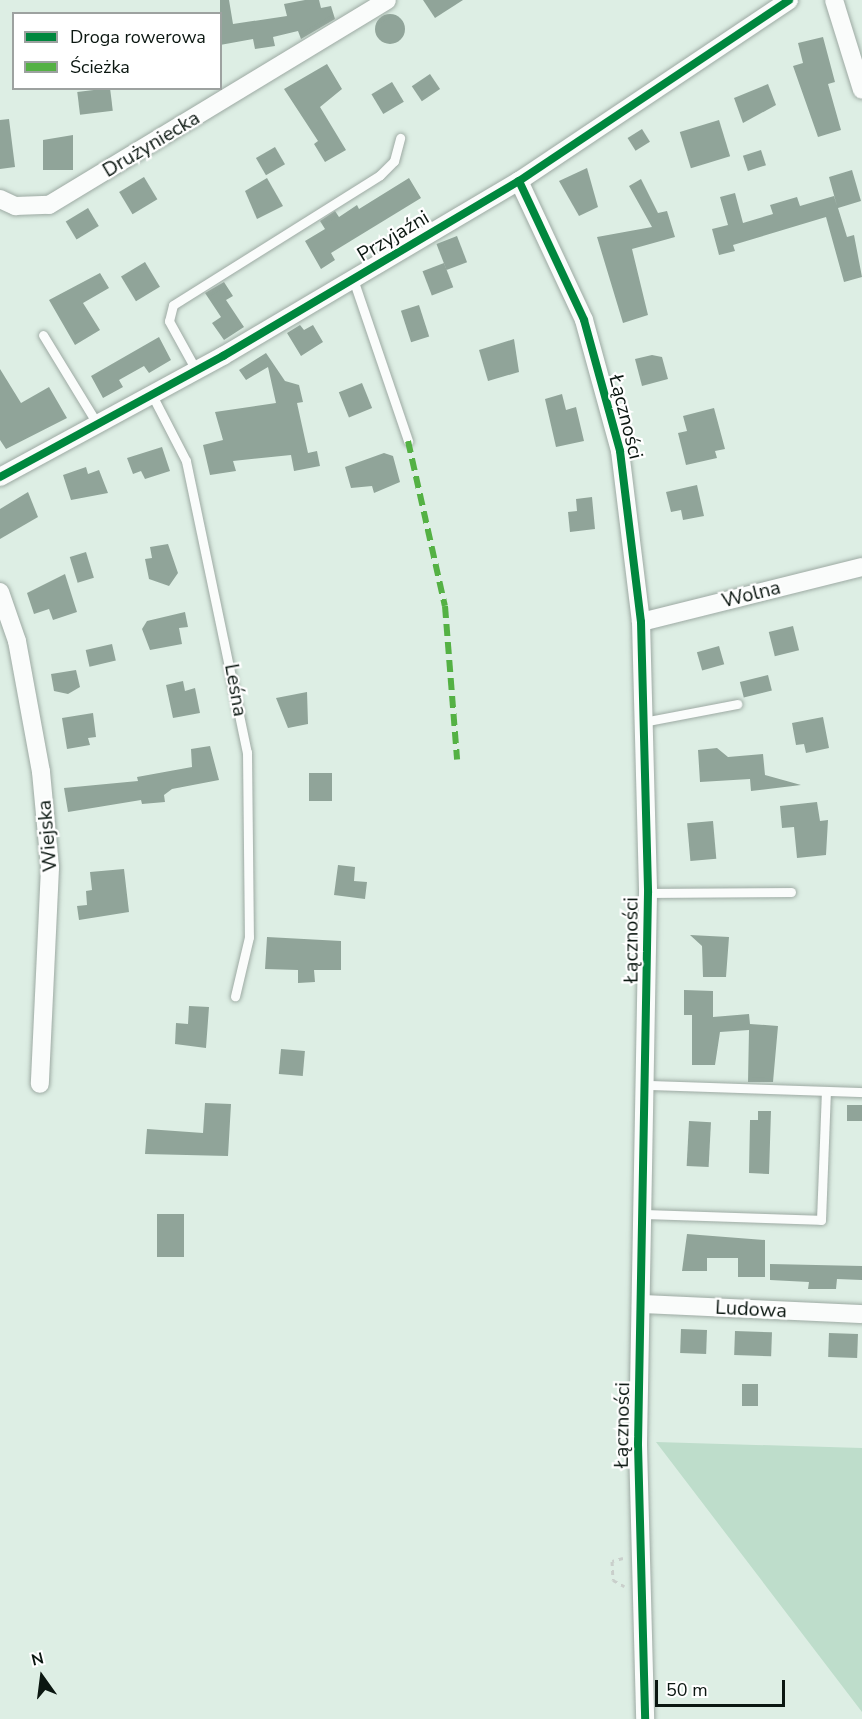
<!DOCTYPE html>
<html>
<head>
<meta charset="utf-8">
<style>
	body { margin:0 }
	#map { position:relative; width:862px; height:1719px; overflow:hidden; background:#ddeee4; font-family:"Nunito Sans",sans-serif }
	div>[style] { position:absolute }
	.green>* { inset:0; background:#beddcb }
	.building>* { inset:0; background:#90a499; transform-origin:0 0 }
	.round { border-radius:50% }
	.path>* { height:3px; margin-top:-1.5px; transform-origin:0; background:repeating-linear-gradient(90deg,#c9cfcb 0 4.5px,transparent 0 9px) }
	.roads { filter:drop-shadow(0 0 2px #9daaa3) drop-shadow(0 0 2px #9daaa3) }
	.service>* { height:9px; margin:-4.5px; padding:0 4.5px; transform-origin:4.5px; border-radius:4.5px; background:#fafcfb }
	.minor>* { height:18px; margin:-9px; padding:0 9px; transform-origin:9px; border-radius:9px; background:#fafcfb }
	.quiet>* { height:6px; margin-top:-3px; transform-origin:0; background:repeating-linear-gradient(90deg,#54b144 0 12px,transparent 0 18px) }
	.cycleway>* { height:8px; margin:-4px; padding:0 4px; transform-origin:4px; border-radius:4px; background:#00873e }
	span { translate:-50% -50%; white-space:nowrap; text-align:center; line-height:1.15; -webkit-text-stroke:4.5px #fff; paint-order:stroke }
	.street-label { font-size:20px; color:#0b1711 }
	.legend { position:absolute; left:12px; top:12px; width:210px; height:78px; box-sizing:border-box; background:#fff; border:2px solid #9da2a0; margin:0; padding:8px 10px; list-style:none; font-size:18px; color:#0b1711 }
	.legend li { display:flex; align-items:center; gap:12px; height:30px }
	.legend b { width:30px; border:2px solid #9da2a0 }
	.north { position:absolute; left:12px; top:1647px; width:60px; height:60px; -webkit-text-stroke:4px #fff; paint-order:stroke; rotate:346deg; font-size:16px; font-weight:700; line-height:24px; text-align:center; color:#0b1711 }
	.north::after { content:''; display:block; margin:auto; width:21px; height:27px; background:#0b1711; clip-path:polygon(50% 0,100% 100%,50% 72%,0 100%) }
	.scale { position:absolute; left:655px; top:1680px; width:130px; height:27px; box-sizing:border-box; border:3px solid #0b1711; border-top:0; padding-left:8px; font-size:18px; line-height:21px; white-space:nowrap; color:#0b1711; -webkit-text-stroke:4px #fff; paint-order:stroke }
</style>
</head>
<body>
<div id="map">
	<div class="green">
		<i style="clip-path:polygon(656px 1442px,862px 1448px,862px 1713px,862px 1712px)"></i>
	</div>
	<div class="building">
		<i style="clip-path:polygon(220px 0,229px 0,233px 24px,287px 16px,284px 4px,305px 0,319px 0,321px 8px,331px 6px,335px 19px,301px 39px,298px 31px,273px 37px,275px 46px,255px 49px,253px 39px,220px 45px)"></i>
		<i style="clip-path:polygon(423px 0,463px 0,435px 18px)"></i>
		<i class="round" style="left:375px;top:14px;width:30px;height:30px"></i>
		<i style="clip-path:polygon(823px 37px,835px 82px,828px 84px,841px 130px,818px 137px,793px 66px,803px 63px,798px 43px)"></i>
		<i style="clip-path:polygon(327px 64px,342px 89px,320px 107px,346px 150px,325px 162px,314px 144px,318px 141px,284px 89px)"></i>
		<i style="left:430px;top:74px;width:18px;height:22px;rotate:56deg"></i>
		<i style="left:392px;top:82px;width:23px;height:24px;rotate:59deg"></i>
		<i style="clip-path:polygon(768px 84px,776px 105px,743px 123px,734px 98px)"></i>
		<i style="left:110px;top:88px;width:23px;height:33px;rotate:83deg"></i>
		<i style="clip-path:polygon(9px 119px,15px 167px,0 169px,0 120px)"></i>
		<i style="left:719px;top:120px;width:38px;height:41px;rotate:73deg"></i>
		<i style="left:642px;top:129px;width:15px;height:17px;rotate:58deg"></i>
		<i style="clip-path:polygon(73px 135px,73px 170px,43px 170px,43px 140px)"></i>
		<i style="left:275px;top:147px;width:20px;height:22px;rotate:60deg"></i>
		<i style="left:761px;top:150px;width:16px;height:19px;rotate:72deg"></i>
		<i style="clip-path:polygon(587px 168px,598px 207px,579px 216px,559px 181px)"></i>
		<i style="clip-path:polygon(852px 170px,861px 201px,838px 208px,847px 237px,854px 235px,862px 277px,844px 282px,826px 217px,733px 245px,735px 251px,719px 255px,712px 229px,728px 225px,720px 197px,735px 193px,743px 223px,773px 214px,770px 205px,797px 197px,800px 206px,834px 196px,837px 206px,829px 177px)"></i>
		<i style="left:144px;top:177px;width:26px;height:29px;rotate:59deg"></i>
		<i style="clip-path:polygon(267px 178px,283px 206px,257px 219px,245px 191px)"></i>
		<i style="clip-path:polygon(409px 178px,421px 198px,331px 253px,335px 260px,321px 269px,305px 241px,325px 229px,320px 221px,335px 211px,339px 217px,357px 205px,359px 209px)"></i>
		<i style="clip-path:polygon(641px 179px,658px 213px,667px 211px,675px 237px,632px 249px,648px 315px,623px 323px,597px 237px,652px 227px,629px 186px)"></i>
		<i style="left:88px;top:208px;width:21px;height:26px;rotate:59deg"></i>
		<i style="left:457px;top:236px;width:28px;height:22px;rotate:69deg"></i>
		<i style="left:145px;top:262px;width:29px;height:28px;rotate:59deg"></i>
		<i style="left:444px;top:263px;width:26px;height:23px;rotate:69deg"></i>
		<i style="clip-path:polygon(100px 273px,109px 288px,83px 303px,100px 330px,75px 345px,49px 300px)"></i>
		<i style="clip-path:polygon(224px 282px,233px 296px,226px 300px,244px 327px,224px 340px,212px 323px,221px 317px,205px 293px)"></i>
		<i style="left:419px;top:305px;width:33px;height:19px;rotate:72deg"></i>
		<i style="clip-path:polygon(300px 325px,304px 330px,313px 325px,323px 342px,301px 356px,287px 333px)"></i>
		<i style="clip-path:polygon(159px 337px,171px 360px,149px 373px,144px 366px,119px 380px,123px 387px,103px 398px,91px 376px)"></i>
		<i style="clip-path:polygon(514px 339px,519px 372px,488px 381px,479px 350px)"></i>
		<i style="clip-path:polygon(266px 353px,285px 381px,299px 385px,303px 402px,297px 403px,308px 453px,317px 451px,320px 466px,294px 471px,291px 455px,233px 461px,236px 471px,210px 475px,203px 445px,223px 440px,215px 412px,276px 403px,268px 367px,246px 380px,239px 370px)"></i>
		<i style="clip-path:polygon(652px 355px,662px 357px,668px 379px,642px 386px,635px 359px)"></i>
		<i style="clip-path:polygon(0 369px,21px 403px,49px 387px,67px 418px,6px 449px,0 440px)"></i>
		<i style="left:362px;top:383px;width:27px;height:25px;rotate:68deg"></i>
		<i style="clip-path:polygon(562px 394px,566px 410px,576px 407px,584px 441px,556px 447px,545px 399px)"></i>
		<i style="clip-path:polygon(714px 408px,725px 449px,715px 451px,717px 458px,686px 465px,678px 433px,687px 431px,683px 416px)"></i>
		<i style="clip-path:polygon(162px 447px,170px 471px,145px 479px,141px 471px,133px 474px,127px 458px)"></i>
		<i style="clip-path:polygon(384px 453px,393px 456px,400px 482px,374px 493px,372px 486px,351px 488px,345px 467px)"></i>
		<i style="clip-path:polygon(86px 467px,88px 474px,99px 470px,108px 493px,71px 500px,63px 475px)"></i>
		<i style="clip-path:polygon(697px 485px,704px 516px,683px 520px,681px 510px,671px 512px,666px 492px)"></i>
		<i style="clip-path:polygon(28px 492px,38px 517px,0 539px,0 509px)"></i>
		<i style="clip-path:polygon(592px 497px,595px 529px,570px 532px,568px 512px,577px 511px,576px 499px)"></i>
		<i style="clip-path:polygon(168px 544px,178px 573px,169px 586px,149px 579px,145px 559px,152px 558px,150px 547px)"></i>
		<i style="left:86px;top:552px;width:27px;height:17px;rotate:73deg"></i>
		<i style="clip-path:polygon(65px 574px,77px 612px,53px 620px,49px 609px,34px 614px,27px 593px)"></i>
		<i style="clip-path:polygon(185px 612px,188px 627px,179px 628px,182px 644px,150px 650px,142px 629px,147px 621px)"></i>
		<i style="left:793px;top:626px;width:25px;height:25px;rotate:76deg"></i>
		<i style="left:112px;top:644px;width:17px;height:27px;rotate:77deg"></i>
		<i style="left:719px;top:646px;width:19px;height:23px;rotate:74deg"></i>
		<i style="clip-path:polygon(76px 670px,80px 687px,68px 694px,54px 691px,51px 674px)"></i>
		<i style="left:768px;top:675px;width:16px;height:29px;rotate:76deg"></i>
		<i style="clip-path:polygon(183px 681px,185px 691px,195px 688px,200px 713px,173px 718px,166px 685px)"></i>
		<i style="clip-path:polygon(307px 692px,308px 724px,288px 728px,276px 698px)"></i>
		<i style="clip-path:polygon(93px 713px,96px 737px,88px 738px,90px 745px,67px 749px,62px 718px)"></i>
		<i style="clip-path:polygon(823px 717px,829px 748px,806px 753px,804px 744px,796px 745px,792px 723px)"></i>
		<i style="clip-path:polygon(210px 746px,219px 780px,172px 789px,164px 795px,165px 802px,142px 804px,141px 800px,68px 812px,64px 788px,138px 781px,137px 777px,192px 767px,191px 749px)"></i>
		<i style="clip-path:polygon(717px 748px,728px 757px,763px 754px,765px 775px,801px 785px,751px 791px,750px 779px,700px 782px,698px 750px)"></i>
		<i style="left:332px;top:773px;width:28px;height:23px;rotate:90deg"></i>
		<i style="clip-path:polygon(817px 802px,820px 821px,828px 820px,826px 855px,797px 858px,794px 827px,782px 828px,780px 806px)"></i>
		<i style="left:713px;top:821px;width:38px;height:26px;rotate:85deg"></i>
		<i style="clip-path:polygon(338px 865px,355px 867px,354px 881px,367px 882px,365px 899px,334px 895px)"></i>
		<i style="clip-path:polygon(124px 869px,129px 912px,79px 920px,77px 906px,87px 905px,86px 891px,92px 890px,90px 872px)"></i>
		<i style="clip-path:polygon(690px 935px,729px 937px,726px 977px,703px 977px,702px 946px)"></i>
		<i style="clip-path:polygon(267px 937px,341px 941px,341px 970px,314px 970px,315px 982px,298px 983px,298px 970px,265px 969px)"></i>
		<i style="clip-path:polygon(684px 990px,713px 991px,713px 1017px,749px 1014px,750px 1024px,778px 1026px,773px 1082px,748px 1082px,749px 1030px,720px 1032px,715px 1065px,692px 1065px,692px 1015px,684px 1015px)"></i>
		<i style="clip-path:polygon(189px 1006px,209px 1007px,206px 1048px,175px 1044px,176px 1023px,188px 1024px)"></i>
		<i style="left:281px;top:1049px;width:24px;height:25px;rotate:5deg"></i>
		<i style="clip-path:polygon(205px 1103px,231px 1104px,228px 1156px,145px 1154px,147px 1129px,203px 1133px)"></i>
		<i style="left:847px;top:1105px;width:15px;height:16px"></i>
		<i style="clip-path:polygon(758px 1111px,771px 1111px,769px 1174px,749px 1173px,750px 1120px,758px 1120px)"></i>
		<i style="left:689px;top:1121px;width:22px;height:45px;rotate:3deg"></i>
		<i style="left:157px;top:1214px;width:27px;height:43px"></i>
		<i style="clip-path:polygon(687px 1234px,765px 1240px,765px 1277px,738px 1277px,738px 1258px,707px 1258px,707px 1271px,682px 1271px)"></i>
		<i style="clip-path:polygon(770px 1264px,862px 1266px,862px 1280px,837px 1279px,836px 1289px,808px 1289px,809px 1282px,770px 1280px)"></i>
		<i style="left:681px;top:1329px;width:26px;height:24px;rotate:2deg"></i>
		<i style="left:735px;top:1331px;width:37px;height:24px;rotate:2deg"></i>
		<i style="left:829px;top:1333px;width:29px;height:24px;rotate:2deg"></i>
		<i style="left:742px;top:1384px;width:16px;height:22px"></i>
	</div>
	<div class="path">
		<i style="left:623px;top:1558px;width:11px;rotate:165deg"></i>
		<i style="left:612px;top:1561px;width:19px;rotate:87deg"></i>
		<i style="left:613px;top:1580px;width:13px;rotate:29deg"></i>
	</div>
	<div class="roads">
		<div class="service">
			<i style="left:353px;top:279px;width:171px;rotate:71.2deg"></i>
			<i style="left:43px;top:335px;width:105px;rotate:58.6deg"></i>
			<i style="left:196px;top:370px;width:56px;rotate:-118.9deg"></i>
			<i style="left:169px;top:321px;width:16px;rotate:-76deg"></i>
			<i style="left:173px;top:305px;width:244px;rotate:-32.1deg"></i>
			<i style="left:380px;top:175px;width:20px;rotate:-45deg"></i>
			<i style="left:394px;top:161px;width:24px;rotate:-75deg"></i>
			<i style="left:152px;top:395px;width:74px;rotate:62.7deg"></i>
			<i style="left:186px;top:461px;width:297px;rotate:78.2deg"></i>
			<i style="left:247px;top:752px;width:185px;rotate:89.4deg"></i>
			<i style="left:249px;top:937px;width:61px;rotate:103.3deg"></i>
			<i style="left:648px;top:721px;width:91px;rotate:-10.8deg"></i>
			<i style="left:648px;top:893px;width:143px;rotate:-0.4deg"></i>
			<i style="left:647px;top:1085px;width:215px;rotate:1.9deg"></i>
			<i style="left:641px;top:1214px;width:180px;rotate:1.9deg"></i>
			<i style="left:821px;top:1220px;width:129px;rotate:-87.8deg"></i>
		</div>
		<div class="minor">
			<i style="left:834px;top:0;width:94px;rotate:72.7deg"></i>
			<i style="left:519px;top:181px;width:153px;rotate:64.9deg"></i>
			<i style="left:584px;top:320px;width:136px;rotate:74.6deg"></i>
			<i style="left:620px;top:451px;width:172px;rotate:83deg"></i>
			<i style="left:641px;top:622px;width:271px;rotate:88.5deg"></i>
			<i style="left:648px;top:893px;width:552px;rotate:91.04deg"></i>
			<i style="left:638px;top:1445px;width:274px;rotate:88.5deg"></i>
			<i style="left:0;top:199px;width:17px;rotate:25deg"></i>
			<i style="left:15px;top:206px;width:34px;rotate:-2deg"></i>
			<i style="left:49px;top:205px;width:395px;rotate:-31.2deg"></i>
			<i style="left:0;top:477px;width:254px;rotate:-28.5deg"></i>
			<i style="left:223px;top:356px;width:344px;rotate:-30.6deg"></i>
			<i style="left:519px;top:181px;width:325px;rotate:-33.8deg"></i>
			<i style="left:0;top:592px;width:52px;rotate:70.9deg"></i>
			<i style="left:17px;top:641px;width:133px;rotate:79.6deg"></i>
			<i style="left:41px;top:772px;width:96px;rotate:84.6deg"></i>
			<i style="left:50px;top:868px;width:216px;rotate:92.7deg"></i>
			<i style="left:641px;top:622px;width:228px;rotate:-14deg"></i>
			<i style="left:641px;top:1304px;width:221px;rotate:2.6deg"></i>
		</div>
	</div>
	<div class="quiet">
		<i style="left:408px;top:441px;width:169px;rotate:77.4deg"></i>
		<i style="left:445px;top:606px;width:154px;rotate:85.5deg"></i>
	</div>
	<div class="cycleway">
		<i style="left:519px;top:181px;width:153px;rotate:64.9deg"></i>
		<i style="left:584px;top:320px;width:136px;rotate:74.6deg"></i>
		<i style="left:620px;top:451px;width:172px;rotate:83deg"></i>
		<i style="left:641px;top:622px;width:271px;rotate:88.5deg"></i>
		<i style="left:648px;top:893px;width:552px;rotate:91.04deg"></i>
		<i style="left:638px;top:1445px;width:274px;rotate:88.5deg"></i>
		<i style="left:0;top:477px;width:254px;rotate:-28.5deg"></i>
		<i style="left:223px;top:356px;width:344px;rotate:-30.6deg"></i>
		<i style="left:519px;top:181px;width:325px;rotate:-33.8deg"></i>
	</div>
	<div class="street-label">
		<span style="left:151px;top:144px;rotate:-31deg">Drużyniecka</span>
		<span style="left:393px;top:236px;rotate:-31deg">Przyjaźni</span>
		<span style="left:626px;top:417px;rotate:76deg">Łączności</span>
		<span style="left:751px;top:594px;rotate:-14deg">Wolna</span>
		<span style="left:236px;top:690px;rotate:80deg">Leśna</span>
		<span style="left:47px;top:836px;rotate:-95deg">Wiejska</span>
		<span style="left:631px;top:940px;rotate:-90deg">Łączności</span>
		<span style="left:751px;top:1309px;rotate:3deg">Ludowa</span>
		<span style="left:622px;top:1425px;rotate:-89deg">Łączności</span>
	</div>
	<ul class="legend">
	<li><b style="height:8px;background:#00873e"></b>Droga rowerowa</li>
	<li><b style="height:8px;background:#54b144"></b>Ścieżka</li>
	</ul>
	<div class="north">N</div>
	<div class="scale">50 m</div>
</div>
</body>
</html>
